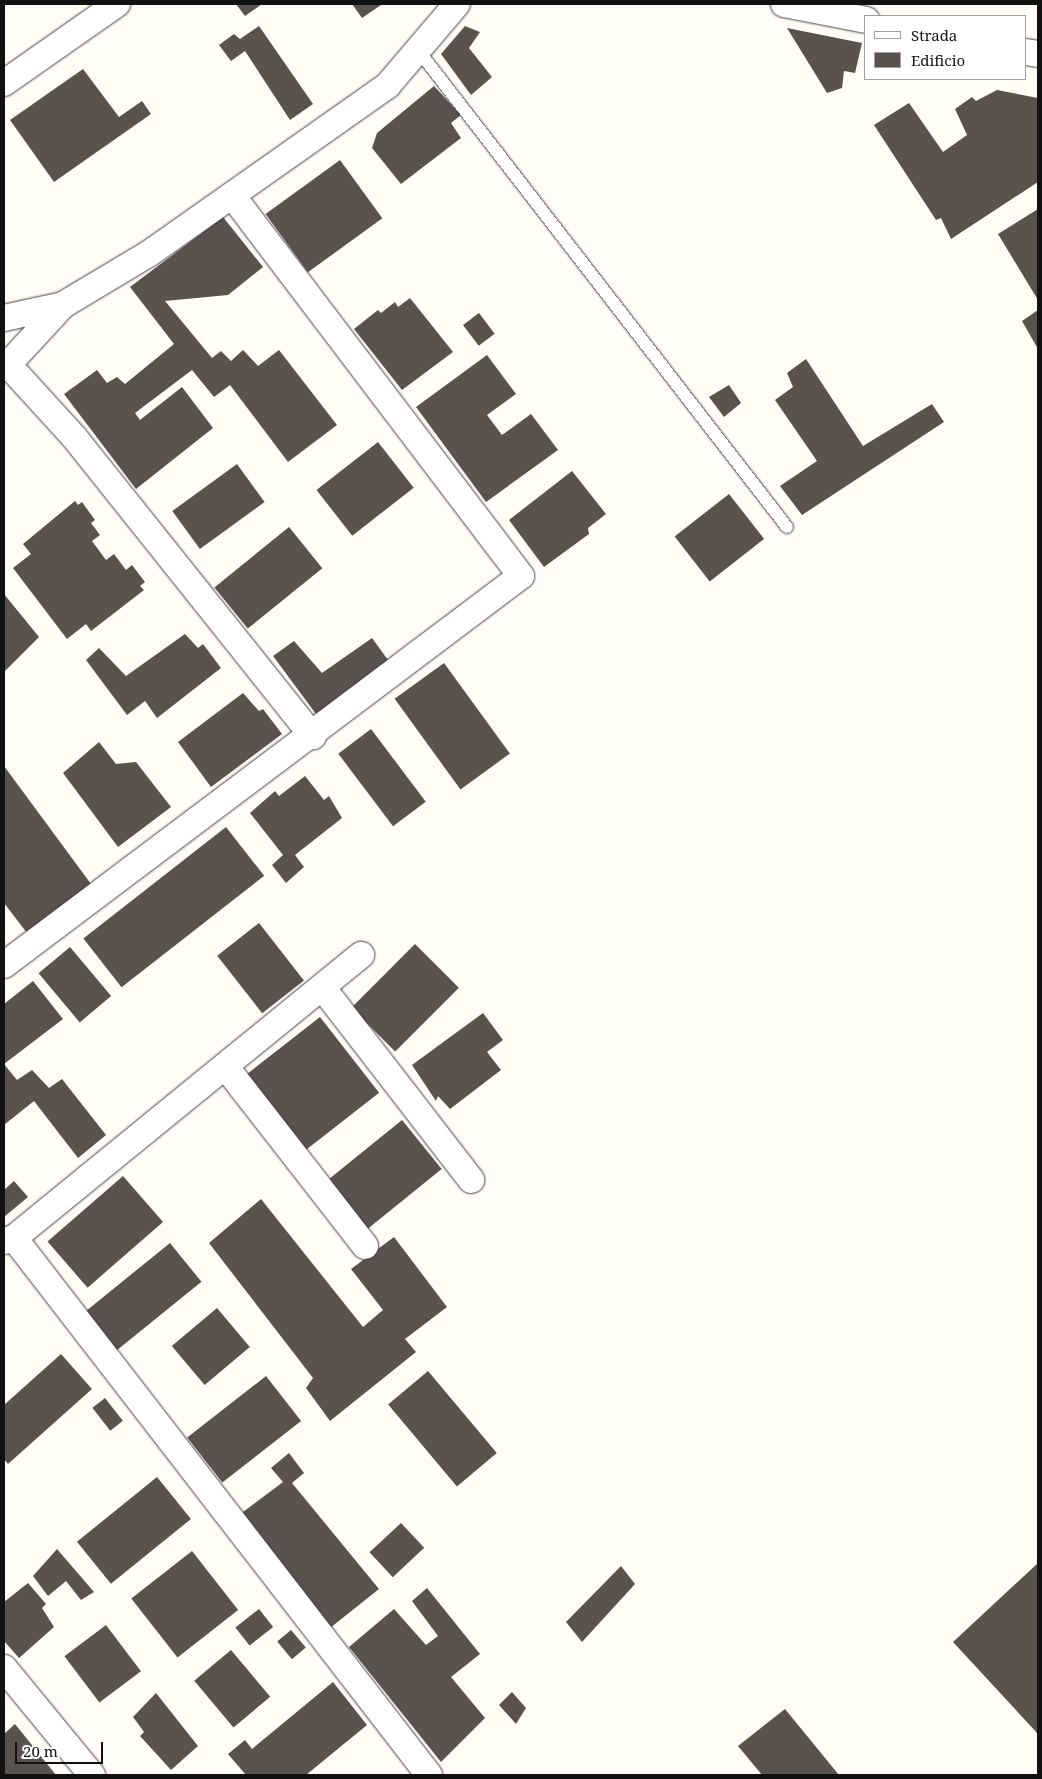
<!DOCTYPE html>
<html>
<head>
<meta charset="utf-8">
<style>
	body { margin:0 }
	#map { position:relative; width:1042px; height:1779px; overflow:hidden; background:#fffdf5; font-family:"Noto Serif",serif }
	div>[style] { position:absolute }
	.building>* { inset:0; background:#5a524d; transform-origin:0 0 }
	.roads { filter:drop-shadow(0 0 1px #444) drop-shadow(0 0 1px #444) }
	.lane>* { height:12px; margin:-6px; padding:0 6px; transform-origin:6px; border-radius:6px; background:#fff }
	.street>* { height:26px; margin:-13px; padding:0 13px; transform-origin:13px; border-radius:13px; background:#fff }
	span { translate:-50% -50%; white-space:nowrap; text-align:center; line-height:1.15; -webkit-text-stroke:5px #fff; paint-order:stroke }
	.frame { position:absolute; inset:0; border:5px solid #111; pointer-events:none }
	.legend { position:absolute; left:864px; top:15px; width:162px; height:65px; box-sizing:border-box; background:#fff; border:1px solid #a0a0a0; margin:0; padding:6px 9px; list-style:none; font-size:15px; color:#111 }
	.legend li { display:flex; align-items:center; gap:10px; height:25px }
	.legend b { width:25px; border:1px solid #a0a0a0 }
	.scale { position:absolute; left:15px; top:1742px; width:88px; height:22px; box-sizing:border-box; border:2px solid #111; border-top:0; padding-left:6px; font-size:15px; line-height:18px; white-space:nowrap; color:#111; -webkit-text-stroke:4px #fff; paint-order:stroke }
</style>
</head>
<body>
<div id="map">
	<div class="building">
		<i style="clip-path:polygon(236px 4px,262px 4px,245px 16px)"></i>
		<i style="clip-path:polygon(352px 4px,380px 4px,381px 5px,362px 18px)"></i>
		<i style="clip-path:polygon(259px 26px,313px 104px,290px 120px,245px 51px,231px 61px,219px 45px,234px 34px,240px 39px)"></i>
		<i style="clip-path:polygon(465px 26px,480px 32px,469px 48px,492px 77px,471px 95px,441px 54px)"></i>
		<i style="clip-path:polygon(787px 28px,862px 43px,855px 73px,844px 71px,842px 88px,827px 93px)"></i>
		<i style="clip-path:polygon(83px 69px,119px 117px,142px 101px,151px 114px,54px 182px,10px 120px)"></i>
		<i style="clip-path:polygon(434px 86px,461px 115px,451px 123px,461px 138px,401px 184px,372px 148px,377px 133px)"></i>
		<i style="clip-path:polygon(997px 90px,1038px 98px,1038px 182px,951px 239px,941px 218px,936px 220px,874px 125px,909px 103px,943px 152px,967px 135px,955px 109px,972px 97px,976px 101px)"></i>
		<i style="left:340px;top:160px;width:72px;height:92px;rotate:54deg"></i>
		<i style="clip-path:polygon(1038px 209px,1038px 300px,998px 234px)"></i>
		<i style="clip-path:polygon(223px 217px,263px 267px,228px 295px,165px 301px,212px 358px,221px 351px,231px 361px,243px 350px,258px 366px,279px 350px,337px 425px,288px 462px,230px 385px,214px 397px,192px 370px,135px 413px,140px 420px,182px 387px,213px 428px,136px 489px,64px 394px,97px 370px,107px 383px,117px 377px,125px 384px,174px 344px,130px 287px)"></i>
		<i style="clip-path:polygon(410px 298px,453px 352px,402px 390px,354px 329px,378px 310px,381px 313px,395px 302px,398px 307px)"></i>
		<i style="clip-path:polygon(1038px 310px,1038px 349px,1022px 321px)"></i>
		<i style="left:479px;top:313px;width:26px;height:20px;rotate:53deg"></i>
		<i style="clip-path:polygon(487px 355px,516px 394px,487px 415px,502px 435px,531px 414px,558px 450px,486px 502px,416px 407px)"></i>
		<i style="clip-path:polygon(806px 359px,863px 446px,932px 404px,944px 422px,802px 515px,780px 486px,817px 461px,775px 400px,793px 387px,787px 373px)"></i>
		<i style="clip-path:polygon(729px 385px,741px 403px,724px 417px,709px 397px)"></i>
		<i style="left:378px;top:442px;width:58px;height:78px;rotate:52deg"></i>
		<i style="left:237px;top:464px;width:47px;height:80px;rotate:54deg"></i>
		<i style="clip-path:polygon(572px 471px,606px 514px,588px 528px,589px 534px,544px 567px,509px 520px)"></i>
		<i style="left:729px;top:494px;width:57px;height:69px;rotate:52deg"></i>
		<i style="clip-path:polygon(75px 501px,78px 505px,82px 502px,95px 520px,91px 523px,100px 535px,92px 541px,106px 560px,114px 554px,126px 570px,132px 565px,145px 582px,140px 586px,144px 590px,91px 631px,86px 624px,67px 639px,13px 568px,31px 554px,23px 544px)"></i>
		<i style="left:289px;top:527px;width:53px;height:96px;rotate:51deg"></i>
		<i style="clip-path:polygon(4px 594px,39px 637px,4px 672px)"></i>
		<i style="clip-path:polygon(185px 634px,198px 648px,203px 644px,221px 668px,157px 718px,145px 701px,127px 715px,86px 660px,99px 648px,126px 676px)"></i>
		<i style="clip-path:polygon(372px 638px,388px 660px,316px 714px,273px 656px,294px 641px,322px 673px)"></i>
		<i style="left:444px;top:663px;width:112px;height:61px;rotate:54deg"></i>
		<i style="clip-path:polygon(243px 693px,259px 711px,263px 709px,282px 734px,211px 787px,178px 742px)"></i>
		<i style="left:371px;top:729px;width:91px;height:41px;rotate:53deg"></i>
		<i style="clip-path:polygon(99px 742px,116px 764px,136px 762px,171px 807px,118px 847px,63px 773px)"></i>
		<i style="clip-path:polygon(4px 766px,91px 884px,27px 933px,4px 903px)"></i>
		<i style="clip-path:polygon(305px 776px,324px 800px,329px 796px,342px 818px,295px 855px,304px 867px,286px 883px,272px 865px,283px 855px,250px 813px,275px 791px,279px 796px)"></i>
		<i style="left:226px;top:827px;width:62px;height:181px;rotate:52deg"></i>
		<i style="left:259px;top:923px;width:73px;height:53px;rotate:52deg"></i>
		<i style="left:415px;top:944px;width:62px;height:90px;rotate:45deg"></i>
		<i style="left:70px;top:947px;width:64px;height:41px;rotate:50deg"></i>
		<i style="clip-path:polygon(33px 981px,63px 1019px,4px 1064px,17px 1080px,32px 1070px,49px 1088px,62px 1079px,106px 1135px,78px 1158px,34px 1101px,4px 1125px,4px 1004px)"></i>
		<i style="clip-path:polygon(483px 1013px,503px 1040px,487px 1052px,501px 1070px,450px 1109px,438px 1096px,436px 1101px,412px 1065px)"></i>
		<i style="left:320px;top:1017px;width:96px;height:95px;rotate:52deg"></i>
		<i style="left:402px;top:1120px;width:63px;height:97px;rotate:51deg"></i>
		<i style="left:123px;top:1176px;width:61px;height:100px;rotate:49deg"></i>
		<i style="clip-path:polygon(14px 1181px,28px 1197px,4px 1217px,4px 1190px)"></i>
		<i style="clip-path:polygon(261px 1199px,363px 1327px,383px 1310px,351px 1269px,394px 1237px,447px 1307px,405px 1339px,416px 1352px,330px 1421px,306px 1388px,313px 1378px,209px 1243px)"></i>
		<i style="left:170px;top:1243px;width:50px;height:116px;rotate:51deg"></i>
		<i style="left:217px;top:1308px;width:51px;height:59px;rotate:50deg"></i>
		<i style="clip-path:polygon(61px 1354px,92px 1389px,8px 1464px,4px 1459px,4px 1405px)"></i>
		<i style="left:428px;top:1371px;width:107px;height:52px;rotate:50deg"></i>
		<i style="left:266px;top:1376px;width:57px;height:100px;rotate:52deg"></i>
		<i style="left:105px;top:1398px;width:29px;height:16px;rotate:52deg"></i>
		<i style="clip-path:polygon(289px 1453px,304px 1473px,292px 1483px,379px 1589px,330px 1628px,239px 1515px,283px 1482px,271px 1468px)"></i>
		<i style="left:157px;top:1477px;width:54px;height:103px;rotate:51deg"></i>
		<i style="left:401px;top:1523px;width:34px;height:43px;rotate:47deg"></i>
		<i style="clip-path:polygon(57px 1549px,94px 1592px,81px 1600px,66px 1581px,48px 1596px,33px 1576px)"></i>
		<i style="left:192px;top:1551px;width:75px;height:77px;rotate:52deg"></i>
		<i style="clip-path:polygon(1038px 1563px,1038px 1734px,953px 1642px)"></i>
		<i style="clip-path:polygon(621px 1566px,635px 1584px,582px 1642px,566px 1622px)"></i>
		<i style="clip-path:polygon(28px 1583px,46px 1604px,42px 1608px,54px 1627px,19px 1658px,4px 1641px,4px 1602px)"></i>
		<i style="clip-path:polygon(427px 1588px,480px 1654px,451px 1677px,485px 1718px,441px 1762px,349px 1647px,394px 1609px,426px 1645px,438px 1636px,412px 1601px)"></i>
		<i style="left:259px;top:1609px;width:23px;height:30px;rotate:52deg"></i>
		<i style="left:106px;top:1625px;width:58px;height:52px;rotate:53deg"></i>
		<i style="left:291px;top:1630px;width:23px;height:18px;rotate:50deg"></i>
		<i style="left:231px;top:1650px;width:61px;height:48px;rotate:50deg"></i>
		<i style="clip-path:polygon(333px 1682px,367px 1725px,306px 1775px,246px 1775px,228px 1754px,245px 1740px,252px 1749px)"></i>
		<i style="clip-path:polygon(512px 1692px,526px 1708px,516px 1724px,499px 1705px)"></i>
		<i style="clip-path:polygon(156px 1693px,198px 1746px,171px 1770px,140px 1736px,144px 1732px,133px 1717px)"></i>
		<i style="clip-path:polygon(785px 1709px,839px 1775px,762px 1775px,738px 1746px)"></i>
		<i style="clip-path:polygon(15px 1724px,56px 1775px,4px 1775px,4px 1734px)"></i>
	</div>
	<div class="roads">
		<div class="lane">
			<i style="left:418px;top:50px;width:603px;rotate:52.28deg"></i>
		</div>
		<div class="street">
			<i style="left:784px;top:4px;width:84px;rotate:11deg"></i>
			<i style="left:1026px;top:52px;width:12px;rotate:9deg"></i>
			<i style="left:4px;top:83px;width:138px;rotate:-35deg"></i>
			<i style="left:4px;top:318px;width:60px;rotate:-12.4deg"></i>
			<i style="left:15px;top:357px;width:71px;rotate:-47.3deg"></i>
			<i style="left:63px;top:305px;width:101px;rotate:-30.9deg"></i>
			<i style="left:150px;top:253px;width:291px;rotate:-35.2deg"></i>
			<i style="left:388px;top:85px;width:106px;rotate:-49.6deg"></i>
			<i style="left:12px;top:369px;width:92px;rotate:47.6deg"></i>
			<i style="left:74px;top:437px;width:383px;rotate:51.4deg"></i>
			<i style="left:4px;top:965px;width:647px;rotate:-36.96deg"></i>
			<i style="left:521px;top:576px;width:478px;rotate:-127.2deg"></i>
			<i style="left:322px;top:987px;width:244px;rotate:52.3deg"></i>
			<i style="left:225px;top:1066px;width:228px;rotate:52.1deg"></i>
			<i style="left:14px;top:1238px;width:448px;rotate:-39.2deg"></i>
			<i style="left:4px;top:1241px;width:10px;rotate:-17deg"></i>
			<i style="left:14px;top:1238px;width:679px;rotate:52.3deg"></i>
			<i style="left:4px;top:1668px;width:139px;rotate:50.6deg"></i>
		</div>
	</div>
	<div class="frame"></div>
	<ul class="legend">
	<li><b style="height:6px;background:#fff"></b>Strada</li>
	<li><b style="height:14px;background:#5a524d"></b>Edificio</li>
	</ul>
	<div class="scale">20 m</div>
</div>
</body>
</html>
